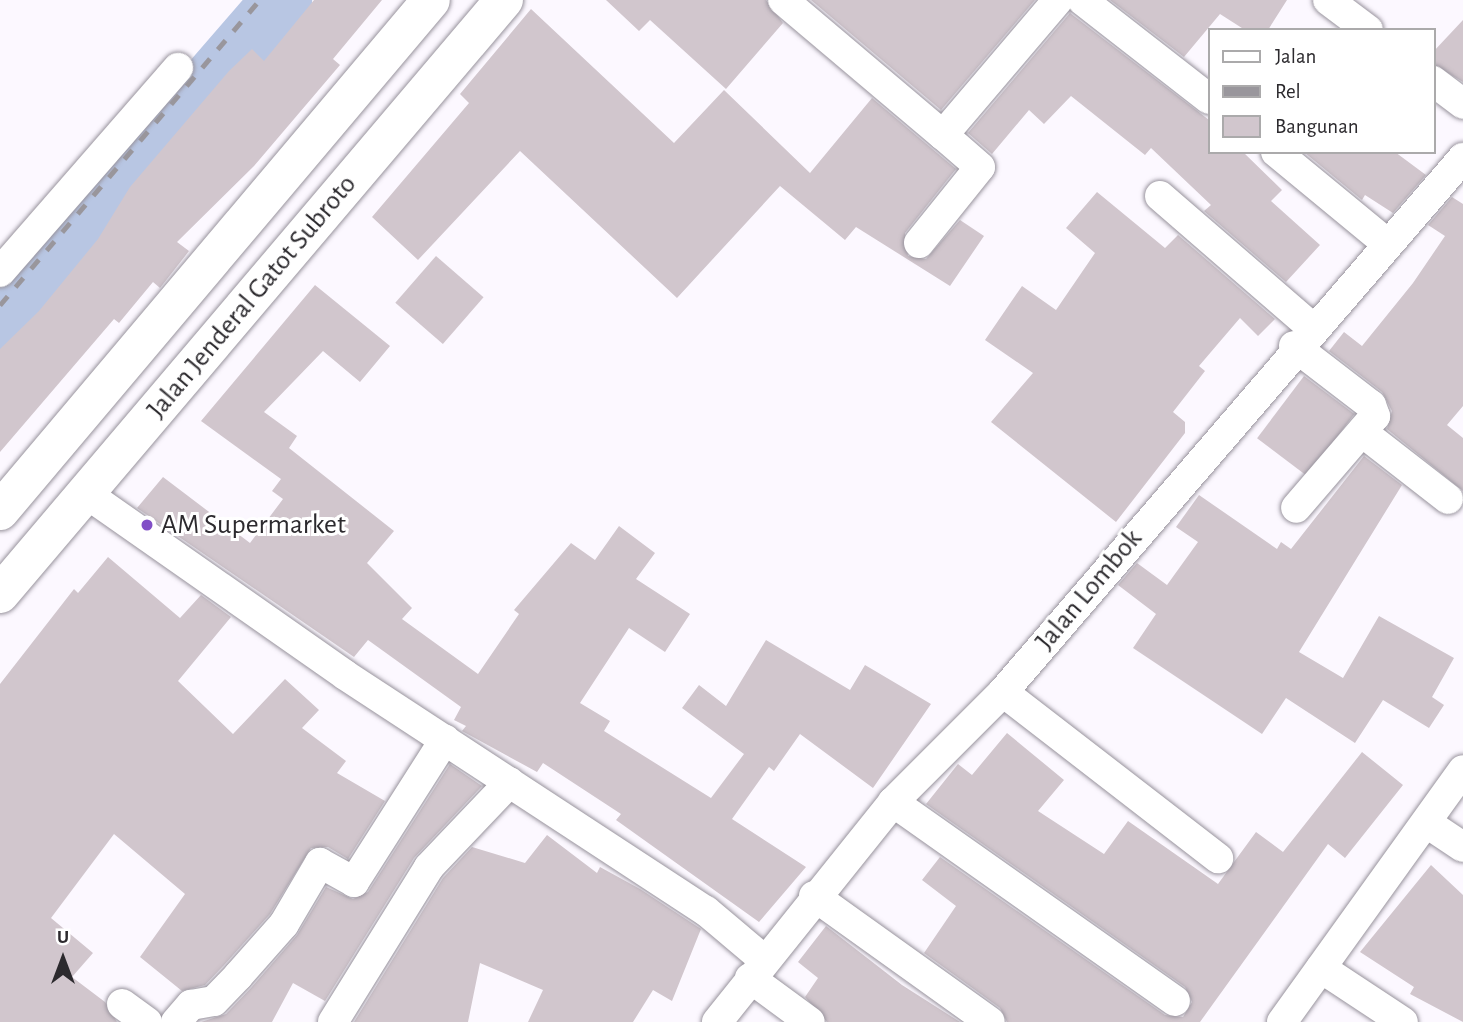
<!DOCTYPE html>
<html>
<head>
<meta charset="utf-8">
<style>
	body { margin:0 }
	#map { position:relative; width:1463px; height:1022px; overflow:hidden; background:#fcf8ff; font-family:"Alegreya Sans",sans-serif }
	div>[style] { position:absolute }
	.river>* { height:60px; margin:-30px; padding:0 30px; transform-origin:30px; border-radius:30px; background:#b8c6e3 }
	.building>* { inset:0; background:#d1c6cd; transform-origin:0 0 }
	.roads { filter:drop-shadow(0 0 2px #98939d) drop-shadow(0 0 2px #98939d) }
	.minor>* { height:30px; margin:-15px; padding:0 15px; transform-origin:15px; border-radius:15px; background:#fff }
	.secondary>* { height:38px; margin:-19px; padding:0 19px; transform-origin:19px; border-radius:19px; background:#fff }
	.rail>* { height:5px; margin-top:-2.5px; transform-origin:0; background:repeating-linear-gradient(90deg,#99969c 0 12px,transparent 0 24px) }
	.dots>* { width:19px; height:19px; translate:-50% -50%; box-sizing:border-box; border:4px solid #fff; border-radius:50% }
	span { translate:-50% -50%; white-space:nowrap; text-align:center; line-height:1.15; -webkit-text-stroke:6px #fff; paint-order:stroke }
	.street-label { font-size:28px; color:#2c2a2e }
	.poi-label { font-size:28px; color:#2c2a2e }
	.left { translate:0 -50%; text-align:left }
	.legend { position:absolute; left:1208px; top:28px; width:228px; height:126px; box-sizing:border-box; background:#fff; border:2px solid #abaaab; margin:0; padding:9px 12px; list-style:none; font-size:21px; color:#2c2a2e }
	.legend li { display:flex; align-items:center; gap:14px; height:35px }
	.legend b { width:35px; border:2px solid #abaaab }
	.north { position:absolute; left:28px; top:924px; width:70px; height:70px; -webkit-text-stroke:5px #fff; paint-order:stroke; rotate:0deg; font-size:19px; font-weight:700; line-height:28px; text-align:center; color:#2c2a2e }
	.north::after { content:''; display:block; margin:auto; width:24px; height:32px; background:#2c2a2e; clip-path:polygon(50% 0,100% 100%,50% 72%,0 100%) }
</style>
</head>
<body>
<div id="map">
	<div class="river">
		<i style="left:0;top:326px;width:431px;rotate:-49.1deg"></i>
	</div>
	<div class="building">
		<i style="clip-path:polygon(314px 0,382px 0,333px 59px,340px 65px,254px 166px,177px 242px,189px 251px,160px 288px,153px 282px,119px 323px,114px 319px,0 452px,0 349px,39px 311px,98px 239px,130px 187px,229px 71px,252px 49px,264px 61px)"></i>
		<i style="clip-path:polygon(606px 0,766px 0,783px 23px,726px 89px,650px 20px,639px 31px)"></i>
		<i style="clip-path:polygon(811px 0,1035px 0,941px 110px)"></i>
		<i style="clip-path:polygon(1110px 0,1287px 0,1268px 30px,1245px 30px,1220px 14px,1184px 57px)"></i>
		<i style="clip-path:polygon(531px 9px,674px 143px,724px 90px,810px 173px,872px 98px,956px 169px,905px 233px,908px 256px,926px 259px,960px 220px,984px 236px,950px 286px,856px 227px,845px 240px,780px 186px,677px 298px,520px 151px,418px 260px,372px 217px,469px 103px,460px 94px)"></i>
		<i style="clip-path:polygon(1070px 13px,1209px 120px,1209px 152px,1243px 152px,1282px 190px,1271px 201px,1320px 245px,1286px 282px,1204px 211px,1211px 205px,1151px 148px,1145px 155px,1071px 96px,1044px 124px,1029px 110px,992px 154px,968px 133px)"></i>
		<i style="clip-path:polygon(1463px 20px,1463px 82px,1433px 64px,1433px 52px)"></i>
		<i style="clip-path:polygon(1304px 152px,1395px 152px,1426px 175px,1393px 213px,1365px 195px,1362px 200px)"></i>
		<i style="clip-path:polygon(1097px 192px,1165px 248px,1178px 235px,1275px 319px,1258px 336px,1240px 318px,1199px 366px,1205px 371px,1173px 412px,1185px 422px,1185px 433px,1116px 522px,991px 422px,1033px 373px,985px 340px,1022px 286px,1056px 310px,1095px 253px,1066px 228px)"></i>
		<i style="clip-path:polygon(1452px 197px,1463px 204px,1463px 406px,1447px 425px,1463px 438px,1463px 491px,1387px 429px,1392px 411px,1382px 392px,1329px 351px,1344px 332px,1362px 346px,1413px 283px,1445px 236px,1428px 225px)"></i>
		<i style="left:436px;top:256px;width:63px;height:62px;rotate:41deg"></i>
		<i style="clip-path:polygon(315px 285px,390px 346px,360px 382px,323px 351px,264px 412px,297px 436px,289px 448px,394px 531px,367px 563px,412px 608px,402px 619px,478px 674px,519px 614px,514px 610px,571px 543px,595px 560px,619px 526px,655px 553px,636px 579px,690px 614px,665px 652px,629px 628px,580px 703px,610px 721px,604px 731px,711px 798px,744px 754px,682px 708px,699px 685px,726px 706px,766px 640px,850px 690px,865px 665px,931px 704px,873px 788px,800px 734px,774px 771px,769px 767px,732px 819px,806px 867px,759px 922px,616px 820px,621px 814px,543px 763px,537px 772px,462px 731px,466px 726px,454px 720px,461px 707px,368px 640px,354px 657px,137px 508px,163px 477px,250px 543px,283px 499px,272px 491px,281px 479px,201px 421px)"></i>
		<i style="left:1304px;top:376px;width:63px;height:78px;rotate:37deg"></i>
		<i style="clip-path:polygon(1364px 456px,1402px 485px,1299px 652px,1343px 678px,1379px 616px,1454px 658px,1432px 697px,1444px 705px,1429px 728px,1383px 700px,1355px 743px,1286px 698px,1262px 734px,1133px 648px,1156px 614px,1118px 585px,1137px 563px,1167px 585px,1198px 542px,1176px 527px,1199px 495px,1277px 549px,1281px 542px,1291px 549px)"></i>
		<i style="clip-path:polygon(108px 557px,180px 618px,201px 595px,231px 617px,178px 681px,233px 734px,285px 679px,319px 710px,302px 728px,346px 761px,337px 773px,385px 801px,348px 859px,328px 847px,311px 848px,270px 914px,225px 964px,205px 985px,182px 991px,140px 957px,185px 894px,114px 834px,51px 918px,93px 953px,72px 977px,105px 1002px,117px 1022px,0 1022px,0 684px,74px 589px,78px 593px)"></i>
		<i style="clip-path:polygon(1007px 733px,1064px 780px,1038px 811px,1104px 854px,1128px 821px,1218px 884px,1256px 832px,1283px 852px,1362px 752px,1403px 785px,1345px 858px,1328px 844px,1200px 1022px,1007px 1022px,1000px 1008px,924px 953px,956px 906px,922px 880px,940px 857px,1165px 1015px,1183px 1017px,1192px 1002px,1185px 987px,926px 804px,958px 764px,972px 775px)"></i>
		<i style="clip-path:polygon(450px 764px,482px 786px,414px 858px,325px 1001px,293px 983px,272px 1022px,201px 1022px,226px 1014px,251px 988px,297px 935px,326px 887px,353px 899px,368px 892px)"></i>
		<i style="clip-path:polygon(547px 835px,597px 873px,600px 867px,640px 889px,701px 929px,672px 1001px,653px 990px,633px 1022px,528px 1022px,543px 990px,480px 963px,468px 1022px,354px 1022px,443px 878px,472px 847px,525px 863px)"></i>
		<i style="clip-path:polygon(1431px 865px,1463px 895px,1463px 1022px,1410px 994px,1414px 987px,1360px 952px)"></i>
		<i style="clip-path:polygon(826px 926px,902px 985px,960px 1022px,827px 1022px,805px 997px,818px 978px,798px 962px)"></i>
	</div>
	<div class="roads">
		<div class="minor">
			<i style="left:783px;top:0;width:209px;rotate:40.2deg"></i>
			<i style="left:1082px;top:0;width:161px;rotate:37.9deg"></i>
			<i style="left:1328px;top:0;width:50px;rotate:36.9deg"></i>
			<i style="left:1433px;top:81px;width:38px;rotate:37deg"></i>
			<i style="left:1276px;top:152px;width:141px;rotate:39.5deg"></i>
			<i style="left:1160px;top:196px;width:200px;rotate:40.9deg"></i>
			<i style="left:919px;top:243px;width:97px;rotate:-51.2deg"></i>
			<i style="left:980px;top:167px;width:49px;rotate:-139.1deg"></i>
			<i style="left:943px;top:135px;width:177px;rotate:-49.6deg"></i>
			<i style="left:0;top:272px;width:271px;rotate:-48.9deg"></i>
			<i style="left:1294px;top:346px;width:97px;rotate:37.5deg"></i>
			<i style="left:1371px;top:405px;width:12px;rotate:70deg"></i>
			<i style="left:1375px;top:416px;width:121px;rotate:130.7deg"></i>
			<i style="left:1362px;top:432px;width:109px;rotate:37.9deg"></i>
			<i style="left:84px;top:492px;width:319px;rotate:35deg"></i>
			<i style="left:345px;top:675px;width:431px;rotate:33.2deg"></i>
			<i style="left:706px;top:911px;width:75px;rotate:40.1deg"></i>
			<i style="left:1003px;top:692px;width:272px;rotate:37.7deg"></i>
			<i style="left:893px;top:802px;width:345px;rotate:35.2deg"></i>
			<i style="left:1427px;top:823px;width:43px;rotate:33.7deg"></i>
			<i style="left:814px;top:896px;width:216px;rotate:35.6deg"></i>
			<i style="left:1321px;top:968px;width:98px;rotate:33.4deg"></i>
			<i style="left:750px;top:978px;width:74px;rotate:36.3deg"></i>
			<i style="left:122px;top:1004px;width:31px;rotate:36deg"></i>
			<i style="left:176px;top:1022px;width:23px;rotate:-49deg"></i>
			<i style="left:191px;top:1005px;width:23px;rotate:-10deg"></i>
			<i style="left:214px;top:1001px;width:35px;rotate:-46deg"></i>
			<i style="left:238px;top:976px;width:69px;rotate:-48.5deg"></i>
			<i style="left:284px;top:924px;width:71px;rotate:-59.5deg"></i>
			<i style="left:320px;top:863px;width:39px;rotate:29deg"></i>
			<i style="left:354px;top:882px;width:169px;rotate:-57.5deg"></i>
			<i style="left:333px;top:1022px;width:182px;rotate:-58.2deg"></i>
			<i style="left:429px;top:867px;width:117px;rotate:-46.4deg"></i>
			<i style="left:717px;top:1022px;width:282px;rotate:-51.3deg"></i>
			<i style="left:893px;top:802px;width:156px;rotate:-45deg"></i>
			<i style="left:1003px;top:692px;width:705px;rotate:-49.26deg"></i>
			<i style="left:1282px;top:1022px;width:310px;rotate:-54.3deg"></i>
		</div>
		<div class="secondary">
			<i style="left:0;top:511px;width:668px;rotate:-49.85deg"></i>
			<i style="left:0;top:594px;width:779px;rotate:-49.69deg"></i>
		</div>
	</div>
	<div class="rail">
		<i style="left:0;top:305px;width:401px;rotate:-49.6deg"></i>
	</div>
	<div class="dots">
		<i style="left:147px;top:525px;background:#814fc7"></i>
	</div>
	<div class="street-label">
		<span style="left:252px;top:297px;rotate:-50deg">Jalan Jenderal Gatot Subroto</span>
		<span style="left:1089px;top:590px;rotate:-50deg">Jalan Lombok</span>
	</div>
	<div class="poi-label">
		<span class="left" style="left:161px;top:525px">AM Supermarket</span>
	</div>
	<ul class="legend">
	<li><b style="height:9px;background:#fff"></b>Jalan</li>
	<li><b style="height:9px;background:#99969c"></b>Rel</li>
	<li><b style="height:19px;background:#d1c6cd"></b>Bangunan</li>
	</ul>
	<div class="north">U</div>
</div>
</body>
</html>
